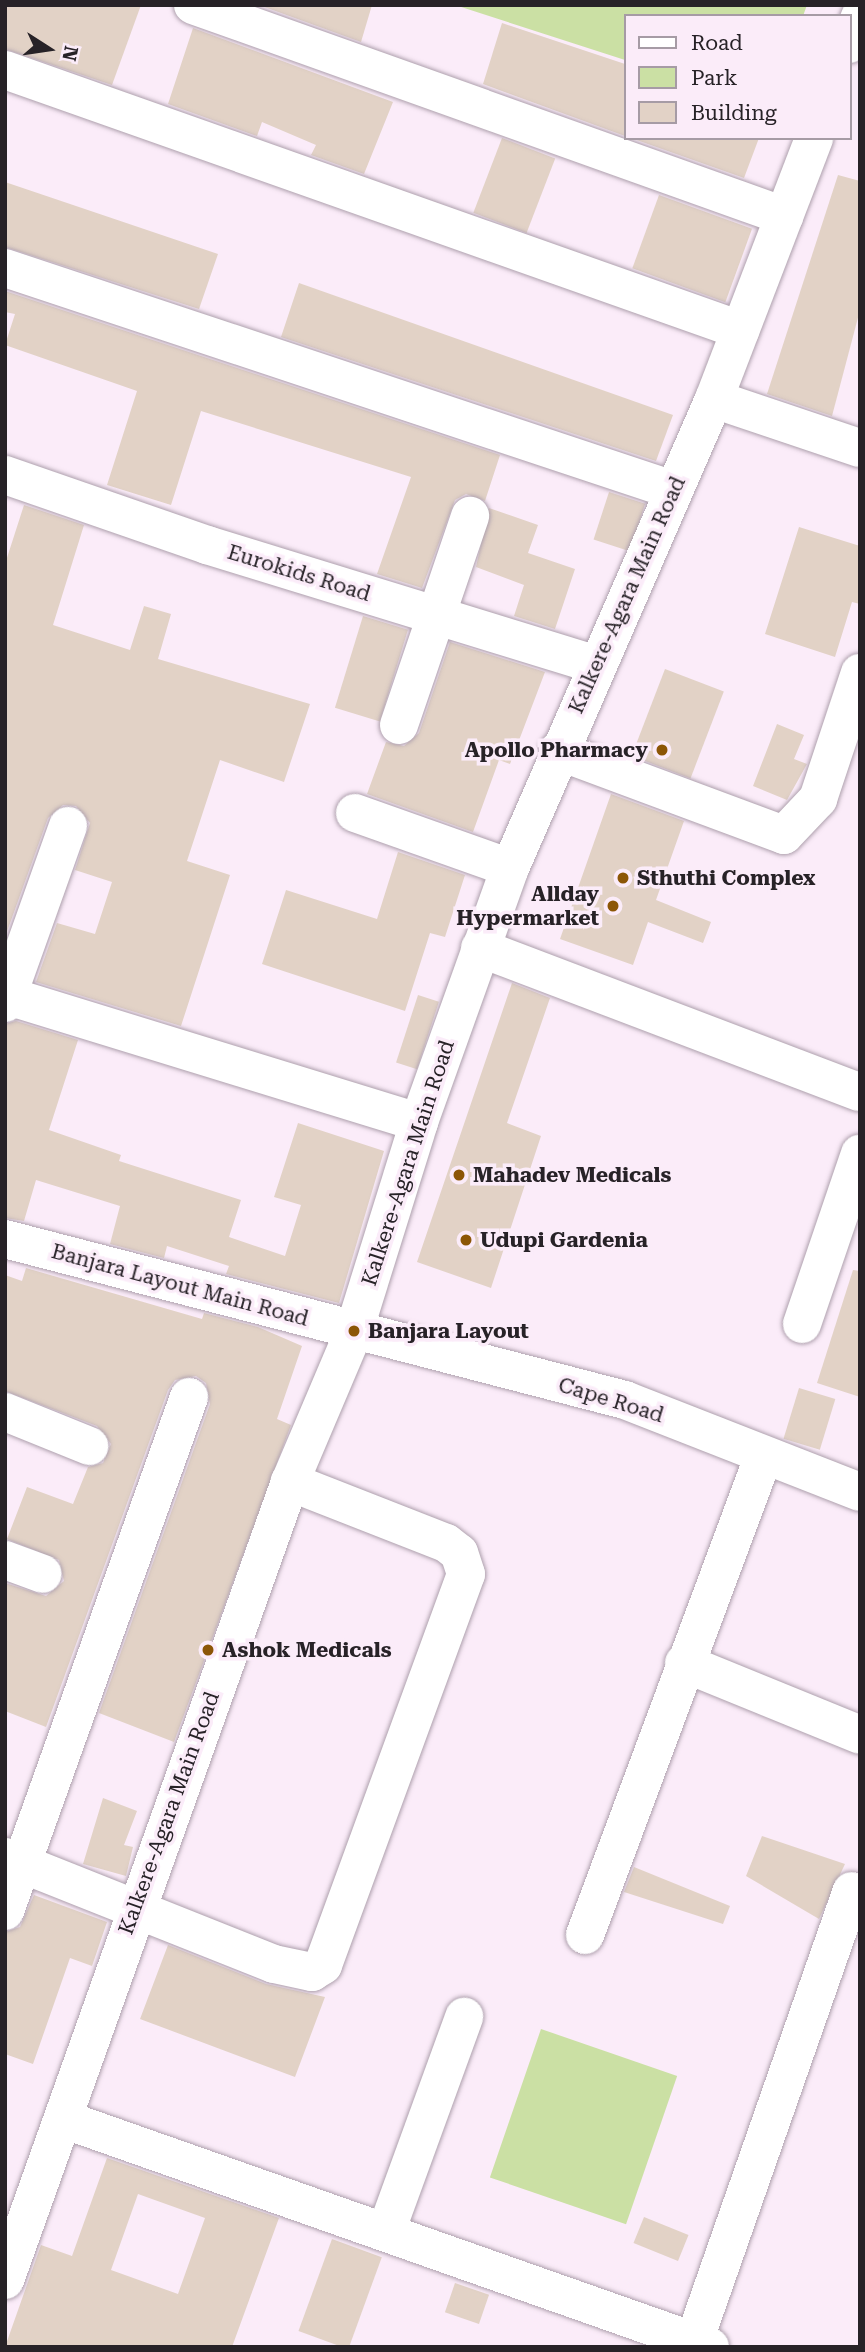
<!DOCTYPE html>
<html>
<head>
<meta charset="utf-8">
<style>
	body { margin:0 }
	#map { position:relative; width:865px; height:2352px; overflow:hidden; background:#fbecf9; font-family:"Roboto Serif",serif }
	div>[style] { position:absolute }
	.green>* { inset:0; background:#cbe0a4; transform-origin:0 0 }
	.building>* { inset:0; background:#e2d2c6; transform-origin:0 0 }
	.roads { filter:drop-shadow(0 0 2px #aea0ad) drop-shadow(0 0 2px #aea0ad) }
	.minor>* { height:38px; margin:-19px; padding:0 19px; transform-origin:19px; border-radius:19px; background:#fff }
	.dots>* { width:19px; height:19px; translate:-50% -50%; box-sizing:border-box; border:4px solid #fbecf9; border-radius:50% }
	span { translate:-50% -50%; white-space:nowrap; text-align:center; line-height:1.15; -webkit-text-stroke:7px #fbecf9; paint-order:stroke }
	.street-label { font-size:21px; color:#272227 }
	.poi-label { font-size:21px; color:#272227; font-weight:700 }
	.right { translate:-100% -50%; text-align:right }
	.left { translate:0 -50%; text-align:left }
	.frame { position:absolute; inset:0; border:7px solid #272227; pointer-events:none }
	.legend { position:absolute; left:624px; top:14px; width:228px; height:126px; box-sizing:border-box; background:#fbecf9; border:2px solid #a69ba5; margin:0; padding:9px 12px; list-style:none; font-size:21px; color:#272227 }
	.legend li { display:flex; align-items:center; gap:14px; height:35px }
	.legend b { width:35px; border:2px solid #a69ba5 }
	.north { position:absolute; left:14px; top:14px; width:70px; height:70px; -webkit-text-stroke:5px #fbecf9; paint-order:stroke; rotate:102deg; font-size:19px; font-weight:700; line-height:28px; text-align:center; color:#272227 }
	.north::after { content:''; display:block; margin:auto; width:24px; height:32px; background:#272227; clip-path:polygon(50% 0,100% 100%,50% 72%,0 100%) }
</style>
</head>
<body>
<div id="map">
	<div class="green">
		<i style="clip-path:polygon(455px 5px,807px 5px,803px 16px,625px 16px,625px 60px)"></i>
		<i style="left:541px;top:2029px;width:144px;height:157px;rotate:19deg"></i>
	</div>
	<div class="building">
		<i style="clip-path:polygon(5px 5px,141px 5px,112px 85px,5px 49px)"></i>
		<i style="clip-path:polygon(259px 5px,372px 5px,361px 42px)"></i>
		<i style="clip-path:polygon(502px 23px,625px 64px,625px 136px,483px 84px)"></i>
		<i style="clip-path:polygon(193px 28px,393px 102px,364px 174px,311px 155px,316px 145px,262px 122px,257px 136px,168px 104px)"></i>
		<i style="left:502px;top:138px;width:57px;height:80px;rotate:21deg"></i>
		<i style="clip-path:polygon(631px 138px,759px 138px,744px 178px)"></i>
		<i style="clip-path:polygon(838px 175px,860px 181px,860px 310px,832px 416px,767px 394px)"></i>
		<i style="clip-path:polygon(5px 182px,218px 254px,199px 309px,5px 247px)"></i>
		<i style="left:659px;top:195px;width:99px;height:78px;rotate:20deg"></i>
		<i style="clip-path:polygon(299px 283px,673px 415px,656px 461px,281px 337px)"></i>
		<i style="clip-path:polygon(5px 291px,500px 455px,485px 501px,466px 494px,455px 500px,422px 588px,377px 574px,411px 477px,201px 411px,171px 505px,107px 485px,137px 391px,5px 345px,15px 314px,5px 312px)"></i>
		<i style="left:609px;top:492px;width:38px;height:50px;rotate:18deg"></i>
		<i style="clip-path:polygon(24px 505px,84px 525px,53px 625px,130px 650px,144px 606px,171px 614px,158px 659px,310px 704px,284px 782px,220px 760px,187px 861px,230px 875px,181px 1026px,36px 982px,57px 923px,95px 934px,112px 882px,75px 870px,90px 823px,76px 806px,63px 805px,48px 818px,5px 937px,5px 564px)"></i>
		<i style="clip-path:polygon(489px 508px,538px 525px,528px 553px,575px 569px,555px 629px,514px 616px,524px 585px,476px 567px)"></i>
		<i style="clip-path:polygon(799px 527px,860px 546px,860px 604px,852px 602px,835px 657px,765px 634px)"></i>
		<i style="left:363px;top:616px;width:47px;height:96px;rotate:17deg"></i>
		<i style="clip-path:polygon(450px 642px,545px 672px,510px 764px,499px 760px,473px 832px,367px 794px,386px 742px,404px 746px,419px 733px)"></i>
		<i style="left:665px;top:669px;width:63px;height:93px;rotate:21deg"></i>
		<i style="clip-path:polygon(777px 724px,804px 735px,794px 759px,807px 764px,787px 800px,753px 786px)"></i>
		<i style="clip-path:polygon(611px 794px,684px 821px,656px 900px,711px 922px,703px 943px,648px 922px,633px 965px,560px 939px)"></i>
		<i style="clip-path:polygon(398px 852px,465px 875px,445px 937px,430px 933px,405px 1011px,262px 964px,286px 890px,377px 919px)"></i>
		<i style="clip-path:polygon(512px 983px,550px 998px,507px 1123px,541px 1136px,491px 1288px,417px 1262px)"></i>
		<i style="left:418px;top:995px;width:22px;height:71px;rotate:18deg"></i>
		<i style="clip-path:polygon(16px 1021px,78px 1040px,49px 1130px,121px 1155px,119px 1161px,241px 1200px,229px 1237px,285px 1256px,301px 1205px,274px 1197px,298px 1123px,384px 1151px,339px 1303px,226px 1274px,229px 1266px,167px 1246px,164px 1258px,110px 1244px,120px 1206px,36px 1180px,24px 1221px,5px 1218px,5px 1024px)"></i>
		<i style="clip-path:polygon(26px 1268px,202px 1319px,204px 1313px,258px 1327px,302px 1346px,277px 1419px,291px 1425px,174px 1742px,99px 1713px,210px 1404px,206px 1383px,196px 1376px,175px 1380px,168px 1390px,46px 1727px,5px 1711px,5px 1583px,46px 1596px,64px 1581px,59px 1560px,7px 1539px,27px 1487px,73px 1504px,88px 1467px,103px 1463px,111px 1444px,97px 1426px,5px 1391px,5px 1275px,22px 1281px)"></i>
		<i style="clip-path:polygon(853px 1270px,860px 1271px,860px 1397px,817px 1383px)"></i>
		<i style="left:799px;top:1388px;width:38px;height:53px;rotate:17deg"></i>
		<i style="clip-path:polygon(103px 1798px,137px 1811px,124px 1845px,133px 1847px,126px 1876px,83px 1864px)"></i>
		<i style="clip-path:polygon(762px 1836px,845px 1864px,819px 1919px,746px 1876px)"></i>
		<i style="clip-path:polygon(634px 1867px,730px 1906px,723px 1924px,624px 1892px)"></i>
		<i style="clip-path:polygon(34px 1895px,107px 1922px,92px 1966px,70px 1958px,33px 2064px,5px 2054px,5px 1932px,20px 1927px)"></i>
		<i style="clip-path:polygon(168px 1945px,266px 1984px,325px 1997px,295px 2077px,140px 2019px)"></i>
		<i style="clip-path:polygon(evenodd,107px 2158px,279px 2218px,232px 2347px,5px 2347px,41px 2245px,72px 2256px,107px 2158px,138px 2194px,205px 2218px,178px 2294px,111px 2270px,138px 2194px)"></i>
		<i style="left:644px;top:2217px;width:48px;height:28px;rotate:22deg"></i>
		<i style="left:332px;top:2239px;width:53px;height:98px;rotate:20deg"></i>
		<i style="left:455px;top:2283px;width:36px;height:31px;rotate:19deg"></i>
	</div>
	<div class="roads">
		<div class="minor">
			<i style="left:193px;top:5px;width:628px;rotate:19.65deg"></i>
			<i style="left:849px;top:44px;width:29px;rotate:-68deg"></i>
			<i style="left:5px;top:70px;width:780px;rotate:19.48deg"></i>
			<i style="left:5px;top:268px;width:704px;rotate:18.38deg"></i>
			<i style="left:714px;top:399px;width:154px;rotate:18.6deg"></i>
			<i style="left:5px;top:475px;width:214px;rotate:19.1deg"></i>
			<i style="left:207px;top:545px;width:406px;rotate:17.1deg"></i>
			<i style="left:399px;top:725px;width:221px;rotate:-71.2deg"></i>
			<i style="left:558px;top:751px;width:241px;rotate:20.4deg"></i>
			<i style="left:784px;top:835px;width:50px;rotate:-46.6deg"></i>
			<i style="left:818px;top:799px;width:133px;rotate:-71.6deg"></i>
			<i style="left:355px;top:813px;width:164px;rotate:19.5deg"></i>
			<i style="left:480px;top:948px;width:406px;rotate:20.8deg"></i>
			<i style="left:5px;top:995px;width:433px;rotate:17.1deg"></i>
			<i style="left:5px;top:1003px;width:188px;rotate:-70.4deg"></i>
			<i style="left:5px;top:1239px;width:641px;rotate:14.56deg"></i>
			<i style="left:625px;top:1400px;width:252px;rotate:21.4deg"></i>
			<i style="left:802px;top:1324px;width:180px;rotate:-71.2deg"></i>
			<i style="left:5px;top:1412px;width:91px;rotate:22deg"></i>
			<i style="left:5px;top:1560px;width:40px;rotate:20.2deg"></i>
			<i style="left:684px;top:1663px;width:190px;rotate:22.2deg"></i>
			<i style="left:5px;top:1857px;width:289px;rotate:21.7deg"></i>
			<i style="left:274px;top:1964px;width:39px;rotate:12deg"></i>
			<i style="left:312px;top:1972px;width:13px;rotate:-32deg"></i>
			<i style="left:323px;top:1965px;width:416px;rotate:-69.9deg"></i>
			<i style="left:466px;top:1574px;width:22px;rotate:-108deg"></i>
			<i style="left:459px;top:1553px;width:16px;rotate:-142deg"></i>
			<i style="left:446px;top:1543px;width:168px;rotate:-158.6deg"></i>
			<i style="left:5px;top:1911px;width:546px;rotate:-70.3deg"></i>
			<i style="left:585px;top:1935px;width:512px;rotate:-69.55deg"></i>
			<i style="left:63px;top:2119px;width:686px;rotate:19.41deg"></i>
			<i style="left:387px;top:2229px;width:226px;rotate:-70deg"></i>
			<i style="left:5px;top:2280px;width:847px;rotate:-70.35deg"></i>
			<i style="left:290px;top:1482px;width:164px;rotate:-67deg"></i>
			<i style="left:354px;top:1331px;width:219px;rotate:-72.7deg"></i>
			<i style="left:419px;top:1122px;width:270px;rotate:-70.3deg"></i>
			<i style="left:510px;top:868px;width:511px;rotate:-66.49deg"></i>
			<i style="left:714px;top:399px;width:280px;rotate:-69deg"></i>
			<i style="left:692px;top:2347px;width:483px;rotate:-70.7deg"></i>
		</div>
	</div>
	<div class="dots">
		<i style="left:662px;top:750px;background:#8c5606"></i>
		<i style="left:623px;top:878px;background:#8c5606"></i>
		<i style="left:613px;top:906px;background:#8c5606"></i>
		<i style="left:459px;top:1175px;background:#8c5606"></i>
		<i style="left:466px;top:1240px;background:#8c5606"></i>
		<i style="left:354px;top:1331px;background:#8c5606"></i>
		<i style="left:208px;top:1650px;background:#8c5606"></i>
	</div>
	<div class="street-label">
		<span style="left:299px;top:573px;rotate:17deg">Eurokids Road</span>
		<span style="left:627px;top:595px;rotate:-66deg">Kalkere-Agara Main Road</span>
		<span style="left:408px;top:1163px;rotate:-72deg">Kalkere-Agara Main Road</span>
		<span style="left:180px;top:1285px;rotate:15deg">Banjara Layout Main Road</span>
		<span style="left:611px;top:1400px;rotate:17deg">Cape Road</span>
		<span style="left:169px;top:1813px;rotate:-70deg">Kalkere-Agara Main Road</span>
	</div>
	<div class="poi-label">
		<span class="right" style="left:648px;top:750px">Apollo Pharmacy</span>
		<span class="left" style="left:637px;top:878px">Sthuthi Complex</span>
		<span class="right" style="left:599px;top:906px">Allday<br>Hypermarket</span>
		<span class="left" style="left:473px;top:1175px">Mahadev Medicals</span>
		<span class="left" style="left:480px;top:1240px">Udupi Gardenia</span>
		<span class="left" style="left:368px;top:1331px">Banjara Layout</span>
		<span class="left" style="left:222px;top:1650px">Ashok Medicals</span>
	</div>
	<div class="frame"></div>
	<ul class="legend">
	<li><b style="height:9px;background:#fff"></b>Road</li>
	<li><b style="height:19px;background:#cbe0a4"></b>Park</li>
	<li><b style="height:19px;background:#e2d2c6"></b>Building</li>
	</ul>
	<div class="north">N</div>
</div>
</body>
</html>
